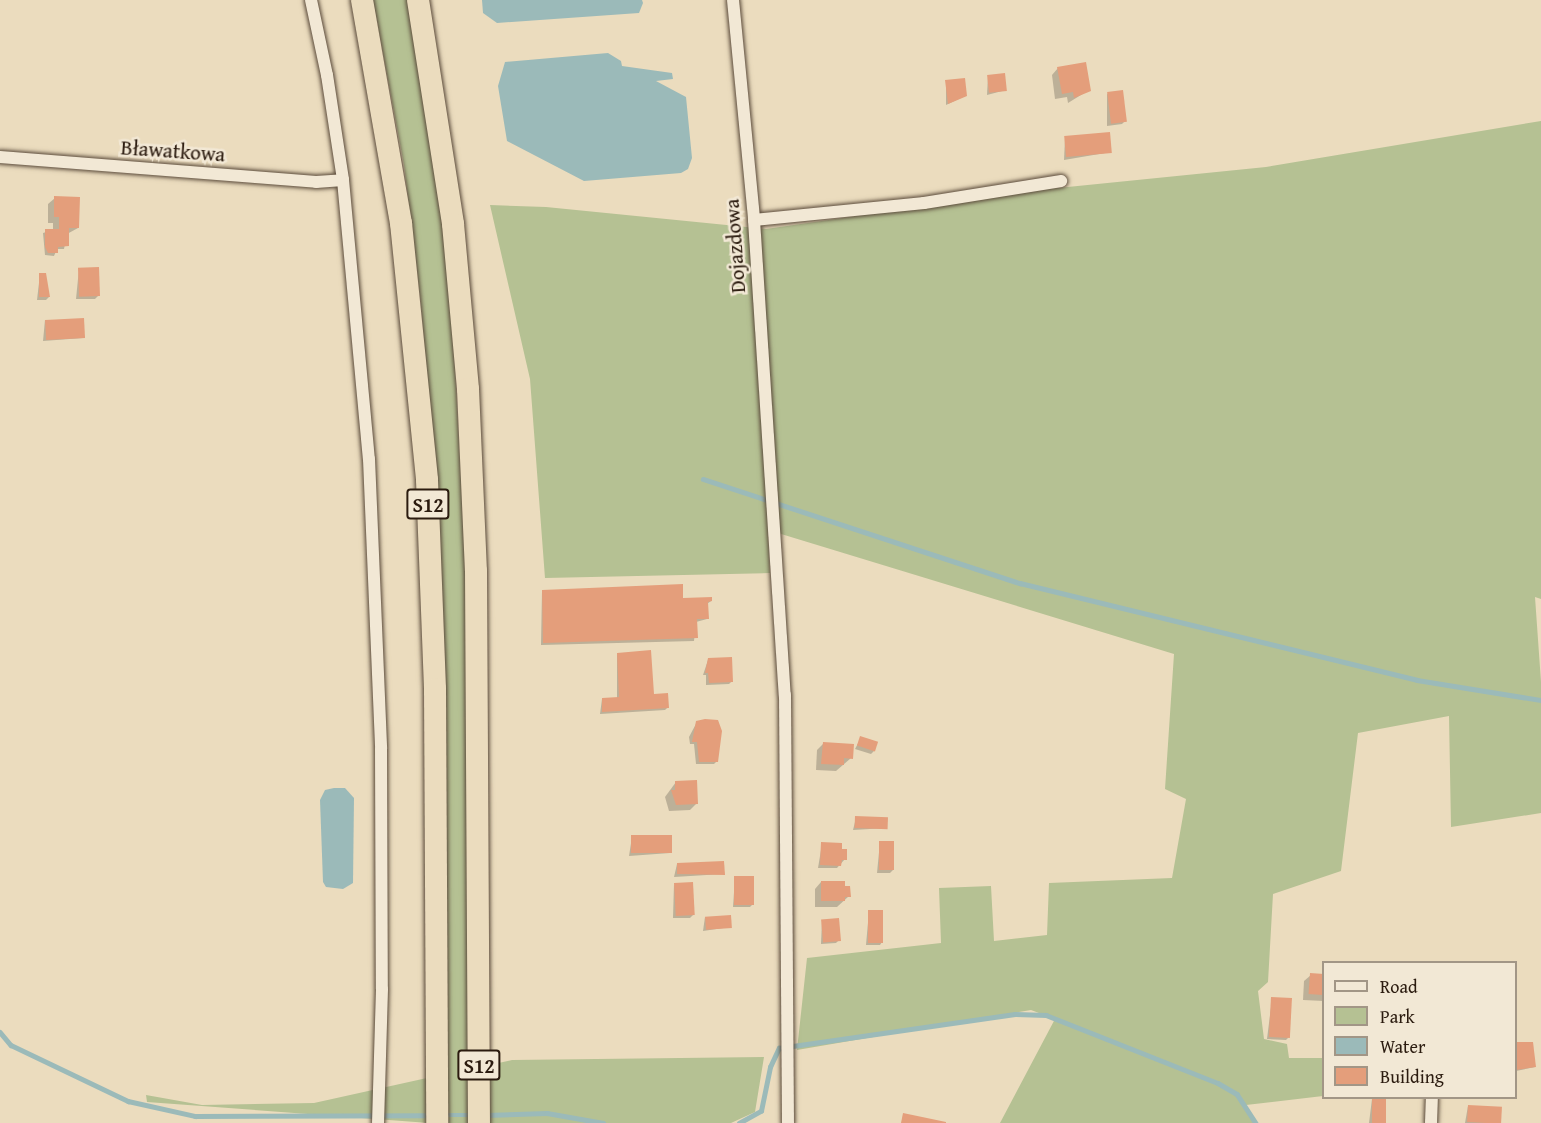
<!DOCTYPE html>
<html>
<head>
<meta charset="utf-8">
<style>
	body { margin:0 }
	#map { position:relative; width:1541px; height:1123px; overflow:hidden; background:#ebdcbe; font-family:"Gentium Book Plus",serif }
	div>[style] { position:absolute }
	.green>* { inset:0; background:#b5c193 }
	.water>* { inset:0; background:#9bbab9 }
	.shadow>* { inset:0; background:#0003 }
	.stream>* { height:4.5px; margin:-2.25px; padding:0 2.25px; transform-origin:2.25px; border-radius:2.25px; background:#9bbab9 }
	.building>* { inset:0; background:#e49e7b; transform-origin:0 0 }
	.roads { filter:drop-shadow(0 0 2px #5b4b3b) drop-shadow(0 0 2px #5b4b3b) }
	.minor>* { height:12px; margin:-6px; padding:0 6px; transform-origin:6px; border-radius:6px; background:#f2e8d5 }
	.motorway>* { height:22px; margin:-11px; padding:0 11px; transform-origin:11px; border-radius:11px; background:#ebdcbe }
	span { translate:-50% -50%; white-space:nowrap; text-align:center; line-height:1.15; -webkit-text-stroke:5px #f2e8d5; paint-order:stroke }
	.shield-label span { padding:2px 4px; background:#f2e8d5; border:2px solid; border-radius:4px; -webkit-text-stroke-width:0 }
	.shield-label { font-size:20px; color:#2b1b0f; font-weight:700 }
	.street-label { font-size:21px; color:#2b1b0f }
	.legend { position:absolute; left:1322px; top:961px; width:195px; height:138px; box-sizing:border-box; background:#f2e8d5; border:2px solid #a29686; margin:0; padding:8px 10px; list-style:none; font-size:18px; color:#2b1b0f }
	.legend li { display:flex; align-items:center; gap:12px; height:30px }
	.legend b { width:30px; border:2px solid #a29686 }
</style>
</head>
<body>
<div id="map">
	<div class="green">
		<i style="clip-path:polygon(373px 0,407px 0,435px 161px,451px 294px,468px 609px,471px 1069px,512px 1060px,764px 1057px,755px 1112px,731px 1123px,429px 1123px,147px 1102px,146px 1095px,202px 1105px,314px 1103px,445px 1074px,436px 478px,420px 295px,404px 165px)"></i>
		<i style="clip-path:polygon(1541px 121px,1541px 599px,1535px 597px,1541px 682px,1541px 813px,1451px 827px,1449px 716px,1358px 733px,1341px 871px,1273px 894px,1268px 982px,1258px 991px,1264px 1039px,1287px 1044px,1289px 1058px,1323px 1058px,1323px 1096px,1246px 1105px,1257px 1123px,1000px 1123px,1055px 1019px,1031px 1010px,797px 1050px,807px 958px,941px 943px,939px 888px,991px 886px,994px 941px,1047px 935px,1049px 883px,1172px 878px,1186px 799px,1165px 789px,1174px 654px,768px 530px,770px 573px,545px 578px,530px 379px,490px 205px,546px 207px,766px 229px,1038px 190px,1266px 167px)"></i>
	</div>
	<div class="water">
		<i style="clip-path:polygon(482px 0,642px 0,643px 3px,639px 13px,497px 23px,483px 13px)"></i>
		<i style="clip-path:polygon(608px 53px,621px 61px,622px 66px,672px 73px,673px 79px,656px 81px,686px 97px,692px 158px,688px 169px,681px 173px,584px 181px,507px 141px,498px 86px,505px 62px)"></i>
		<i style="clip-path:polygon(334px 788px,345px 788px,354px 798px,353px 883px,343px 889px,326px 887px,323px 882px,320px 800px,325px 790px)"></i>
	</div>
	<div class="shadow">
		<i style="clip-path:polygon(1058px 68px,1089px 90px,1068px 103px,1067px 97px,1055px 99px,1052px 75px)"></i>
		<i style="clip-path:polygon(988px 76px,1006px 90px,987px 95px)"></i>
		<i style="clip-path:polygon(946px 81px,965px 96px,946px 105px)"></i>
		<i style="clip-path:polygon(1107px 93px,1125px 121px,1122px 124px,1107px 126px)"></i>
		<i style="clip-path:polygon(1065px 139px,1111px 152px,1064px 160px)"></i>
		<i style="clip-path:polygon(55px 198px,78px 228px,67px 234px,64px 249px,57px 249px,54px 256px,45px 255px,43px 233px,53px 230px,53px 223px,48px 223px,48px 204px)"></i>
		<i style="clip-path:polygon(79px 269px,98px 296px,95px 299px,76px 299px)"></i>
		<i style="clip-path:polygon(40px 274px,49px 297px,46px 300px,37px 300px)"></i>
		<i style="clip-path:polygon(45px 320px,83px 338px,43px 341px)"></i>
		<i style="clip-path:polygon(542px 591px,682px 600px,711px 601px,707px 604px,707px 619px,696px 622px,694px 641px,541px 645px)"></i>
		<i style="clip-path:polygon(617px 654px,652px 696px,668px 707px,665px 710px,600px 714px,602px 699px,617px 698px)"></i>
		<i style="clip-path:polygon(708px 660px,732px 681px,729px 684px,706px 685px,706px 675px,703px 675px)"></i>
		<i style="clip-path:polygon(697px 722px,717px 761px,714px 764px,696px 764px,694px 744px,690px 744px,689px 737px)"></i>
		<i style="clip-path:polygon(861px 738px,874px 751px,871px 754px,855px 749px)"></i>
		<i style="clip-path:polygon(824px 743px,851px 758px,836px 771px,816px 770px,817px 750px)"></i>
		<i style="clip-path:polygon(676px 782px,696px 804px,690px 810px,669px 811px,665px 797px)"></i>
		<i style="clip-path:polygon(856px 818px,887px 828px,853px 830px)"></i>
		<i style="clip-path:polygon(632px 837px,670px 853px,629px 856px)"></i>
		<i style="clip-path:polygon(880px 842px,893px 870px,890px 873px,877px 873px)"></i>
		<i style="clip-path:polygon(822px 844px,845px 859px,837px 868px,818px 868px)"></i>
		<i style="clip-path:polygon(677px 864px,723px 874px,674px 877px)"></i>
		<i style="clip-path:polygon(735px 878px,753px 904px,750px 907px,733px 907px)"></i>
		<i style="clip-path:polygon(821px 882px,849px 896px,837px 907px,815px 907px,815px 889px)"></i>
		<i style="clip-path:polygon(674px 884px,693px 915px,690px 918px,673px 918px)"></i>
		<i style="clip-path:polygon(869px 911px,882px 942px,880px 945px,866px 945px)"></i>
		<i style="clip-path:polygon(705px 917px,730px 927px,703px 931px)"></i>
		<i style="clip-path:polygon(822px 921px,839px 940px,836px 943px,821px 944px)"></i>
		<i style="clip-path:polygon(1311px 975px,1324px 975px,1324px 1001px,1303px 1000px,1304px 981px)"></i>
		<i style="clip-path:polygon(1272px 999px,1288px 1038px,1286px 1040px,1267px 1039px)"></i>
		<i style="clip-path:polygon(1532px 1043px,1535px 1067px,1516px 1071px,1516px 1044px)"></i>
		<i style="clip-path:polygon(1372px 1099px,1384px 1123px,1369px 1123px)"></i>
		<i style="clip-path:polygon(1468px 1106px,1500px 1108px,1499px 1123px,1465px 1123px)"></i>
	</div>
	<div class="stream">
		<i style="left:703px;top:479px;width:334px;rotate:18.2deg"></i>
		<i style="left:1020px;top:583px;width:409px;rotate:13.7deg"></i>
		<i style="left:1417px;top:680px;width:126px;rotate:9.2deg"></i>
		<i style="left:0;top:1032px;width:17px;rotate:50deg"></i>
		<i style="left:11px;top:1045px;width:130px;rotate:25.6deg"></i>
		<i style="left:128px;top:1101px;width:69px;rotate:12.6deg"></i>
		<i style="left:195px;top:1116px;width:235px;rotate:-0.2deg"></i>
		<i style="left:444px;top:1115px;width:28px"></i>
		<i style="left:486px;top:1115px;width:61px;rotate:-1.9deg"></i>
		<i style="left:547px;top:1113px;width:57px;rotate:10.1deg"></i>
		<i style="left:739px;top:1123px;width:25px;rotate:-29deg"></i>
		<i style="left:761px;top:1111px;width:45px;rotate:-78.4deg"></i>
		<i style="left:770px;top:1067px;width:21px;rotate:-65deg"></i>
		<i style="left:779px;top:1048px;width:238px;rotate:-8.2deg"></i>
		<i style="left:1015px;top:1014px;width:31px;rotate:2deg"></i>
		<i style="left:1046px;top:1015px;width:185px;rotate:21.6deg"></i>
		<i style="left:1218px;top:1083px;width:22px;rotate:30deg"></i>
		<i style="left:1237px;top:1094px;width:35px;rotate:57deg"></i>
	</div>
	<div class="building">
		<i style="clip-path:polygon(1086px 62px,1091px 91px,1074px 98px,1073px 92px,1062px 94px,1057px 67px)"></i>
		<i style="left:1005px;top:73px;width:18px;height:18px;rotate:84deg"></i>
		<i style="clip-path:polygon(965px 78px,967px 96px,948px 104px,945px 80px)"></i>
		<i style="left:1123px;top:90px;width:32px;height:16px;rotate:83deg"></i>
		<i style="left:1110px;top:132px;width:21px;height:46px;rotate:85deg"></i>
		<i style="clip-path:polygon(54px 196px,80px 197px,79px 228px,69px 228px,69px 246px,58px 247px,58px 253px,48px 253px,45px 247px,45px 229px,59px 229px,59px 217px,54px 217px)"></i>
		<i style="left:99px;top:267px;width:29px;height:21px;rotate:88deg"></i>
		<i style="clip-path:polygon(39px 273px,46px 273px,50px 297px,39px 297px)"></i>
		<i style="left:84px;top:318px;width:20px;height:39px;rotate:87deg"></i>
		<i style="clip-path:polygon(683px 584px,683px 598px,712px 597px,712px 601px,708px 602px,709px 619px,697px 619px,698px 638px,543px 643px,542px 590px)"></i>
		<i style="clip-path:polygon(651px 650px,654px 694px,668px 693px,669px 708px,602px 712px,602px 698px,619px 697px,617px 653px)"></i>
		<i style="clip-path:polygon(732px 657px,733px 682px,709px 683px,708px 673px,705px 673px,708px 658px)"></i>
		<i style="clip-path:polygon(705px 719px,718px 720px,722px 731px,718px 762px,699px 762px,697px 742px,692px 742px,696px 721px)"></i>
		<i style="left:860px;top:736px;width:19px;height:10px;rotate:18deg"></i>
		<i style="clip-path:polygon(823px 742px,854px 744px,853px 759px,844px 758px,844px 765px,821px 764px)"></i>
		<i style="clip-path:polygon(697px 780px,698px 804px,676px 805px,671px 790px,675px 790px,675px 781px)"></i>
		<i style="left:855px;top:816px;width:33px;height:12px;rotate:2deg"></i>
		<i style="left:672px;top:835px;width:18px;height:41px;rotate:90deg"></i>
		<i style="left:879px;top:841px;width:15px;height:29px"></i>
		<i style="clip-path:polygon(821px 842px,842px 843px,842px 849px,847px 849px,847px 860px,842px 860px,841px 866px,820px 865px)"></i>
		<i style="clip-path:polygon(724px 861px,725px 875px,677px 874px,677px 863px)"></i>
		<i style="left:734px;top:876px;width:20px;height:29px"></i>
		<i style="clip-path:polygon(821px 881px,845px 881px,845px 886px,850px 886px,851px 897px,845px 897px,845px 901px,821px 901px)"></i>
		<i style="left:693px;top:882px;width:33px;height:19px;rotate:87deg"></i>
		<i style="left:868px;top:910px;width:15px;height:33px"></i>
		<i style="left:731px;top:915px;width:13px;height:26px;rotate:86deg"></i>
		<i style="left:839px;top:918px;width:23px;height:18px;rotate:85deg"></i>
		<i style="left:1310px;top:973px;width:14px;height:21px;rotate:4deg"></i>
		<i style="left:1271px;top:997px;width:21px;height:40px;rotate:3deg"></i>
		<i style="clip-path:polygon(1516px 1042px,1533px 1042px,1536px 1067px,1516px 1070px)"></i>
		<i style="left:1372px;top:1098px;width:14px;height:25px"></i>
		<i style="left:1468px;top:1105px;width:34px;height:17px;rotate:3deg"></i>
		<i style="clip-path:polygon(903px 1113px,946px 1122px,946px 1123px,901px 1123px)"></i>
	</div>
	<div class="roads">
		<div class="minor">
			<i style="left:311px;top:0;width:77px;rotate:78deg"></i>
			<i style="left:327px;top:75px;width:106px;rotate:81.3deg"></i>
			<i style="left:343px;top:180px;width:280px;rotate:84.7deg"></i>
			<i style="left:369px;top:459px;width:290px;rotate:87.6deg"></i>
			<i style="left:381px;top:749px;width:240px;rotate:89.8deg"></i>
			<i style="left:382px;top:989px;width:134px;rotate:91.7deg"></i>
			<i style="left:733px;top:0;width:221px;rotate:84.5deg"></i>
			<i style="left:754px;top:220px;width:476px;rotate:86.3deg"></i>
			<i style="left:785px;top:695px;width:428px;rotate:89.6deg"></i>
			<i style="left:0;top:157px;width:317px;rotate:4.5deg"></i>
			<i style="left:316px;top:182px;width:27px;rotate:-4deg"></i>
			<i style="left:754px;top:220px;width:171px;rotate:-5.7deg"></i>
			<i style="left:924px;top:203px;width:139px;rotate:-9.1deg"></i>
			<i style="left:1431px;top:1123px;width:25px;rotate:-88deg"></i>
		</div>
		<div class="motorway">
			<i style="left:362px;top:0;width:226px;rotate:80.1deg"></i>
			<i style="left:401px;top:223px;width:258px;rotate:84.2deg"></i>
			<i style="left:427px;top:480px;width:209px;rotate:87.8deg"></i>
			<i style="left:435px;top:689px;width:434px;rotate:89.7deg"></i>
			<i style="left:418px;top:0;width:227px;rotate:81.1deg"></i>
			<i style="left:453px;top:224px;width:166px;rotate:84.8deg"></i>
			<i style="left:468px;top:389px;width:182px;rotate:87.5deg"></i>
			<i style="left:476px;top:571px;width:552px;rotate:89.69deg"></i>
		</div>
	</div>
	<div class="shield-label">
		<span style="left:428px;top:504px">S12</span>
		<span style="left:479px;top:1065px">S12</span>
	</div>
	<div class="street-label">
		<span style="left:173px;top:151px;rotate:4deg">Bławatkowa</span>
		<span style="left:735px;top:246px;rotate:-94deg">Dojazdowa</span>
	</div>
	<ul class="legend">
	<li><b style="height:8px;background:#f2e8d5"></b>Road</li>
	<li><b style="height:16px;background:#b5c193"></b>Park</li>
	<li><b style="height:16px;background:#9bbab9"></b>Water</li>
	<li><b style="height:16px;background:#e49e7b"></b>Building</li>
	</ul>
</div>
</body>
</html>
